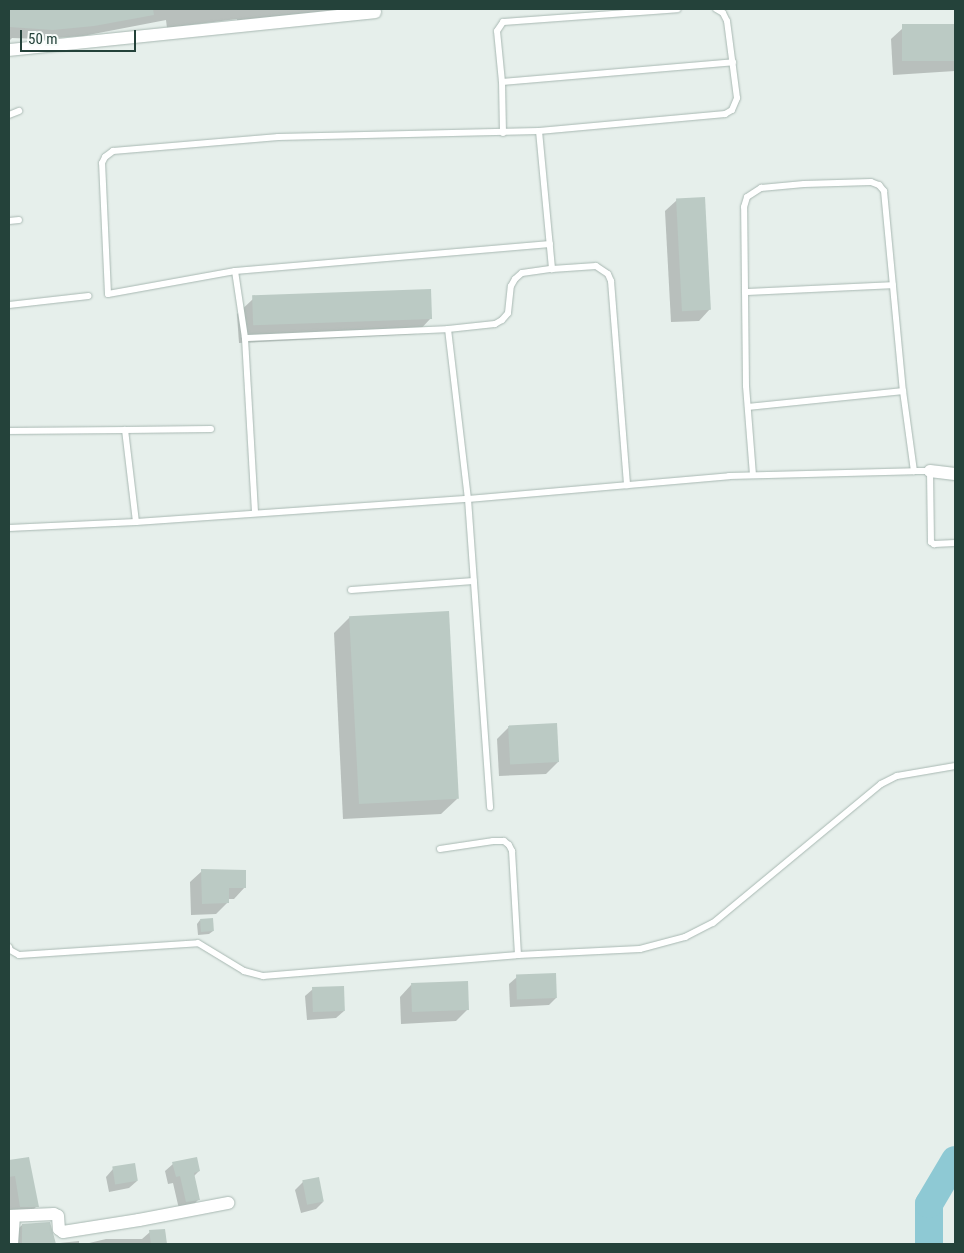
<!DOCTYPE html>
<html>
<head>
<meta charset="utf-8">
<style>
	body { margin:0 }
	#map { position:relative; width:964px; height:1253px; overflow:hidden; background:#e6efeb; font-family:"Roboto Condensed",sans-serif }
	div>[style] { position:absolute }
	.shadow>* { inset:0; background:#0003 }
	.river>* { height:28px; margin:-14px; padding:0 14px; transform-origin:14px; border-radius:14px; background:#8ec9d4 }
	.building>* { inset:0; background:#bbcac4; transform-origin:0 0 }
	.roads { filter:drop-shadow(0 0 1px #a8b8b2) drop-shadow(0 0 1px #a8b8b2) }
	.service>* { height:6px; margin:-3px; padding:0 3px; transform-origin:3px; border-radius:3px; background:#fff }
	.minor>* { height:12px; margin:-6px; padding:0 6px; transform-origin:6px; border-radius:6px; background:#fff }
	span { translate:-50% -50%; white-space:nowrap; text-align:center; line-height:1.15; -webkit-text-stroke:4.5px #f7fbf9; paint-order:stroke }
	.frame { position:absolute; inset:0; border:10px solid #24423a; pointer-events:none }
	.scale { position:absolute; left:20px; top:30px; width:116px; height:22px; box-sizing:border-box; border:2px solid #24423a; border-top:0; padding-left:6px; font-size:15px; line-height:18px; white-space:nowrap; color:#24423a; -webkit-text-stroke:4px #f7fbf9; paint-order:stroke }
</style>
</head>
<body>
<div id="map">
	<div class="shadow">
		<i style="clip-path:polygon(27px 9px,57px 10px,361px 9px,237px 23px,237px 19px,167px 28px,166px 20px,83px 36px,42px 39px,12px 38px,9px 41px,9px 10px)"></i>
		<i style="clip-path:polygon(955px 25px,955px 71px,893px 75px,891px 39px,903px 28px)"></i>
		<i style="clip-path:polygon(677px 200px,710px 309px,699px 321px,671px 322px,665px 211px)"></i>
		<i style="clip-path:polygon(253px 299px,431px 318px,416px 334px,239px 343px,237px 314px)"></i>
		<i style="clip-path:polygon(350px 617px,457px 799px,441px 814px,343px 819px,334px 633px)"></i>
		<i style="clip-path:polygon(509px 727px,558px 762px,546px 774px,499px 776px,497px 739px)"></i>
		<i style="clip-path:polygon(202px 871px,245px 887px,234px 899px,228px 899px,228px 902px,216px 914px,191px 915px,190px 882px)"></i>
		<i style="clip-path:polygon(200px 920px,213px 931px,209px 934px,198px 935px,197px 924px)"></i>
		<i style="clip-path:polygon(517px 977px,556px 998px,549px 1005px,510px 1007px,509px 984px)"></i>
		<i style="clip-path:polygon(411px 985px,467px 1010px,456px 1021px,401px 1024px,400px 997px)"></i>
		<i style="clip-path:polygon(313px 989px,344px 1011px,336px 1018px,307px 1020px,305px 996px)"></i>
		<i style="clip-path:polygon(28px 1158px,37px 1206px,30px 1213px,9px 1215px,9px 1161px)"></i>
		<i style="clip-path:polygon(173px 1164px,199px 1171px,194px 1176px,199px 1199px,191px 1207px,179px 1209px,173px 1183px,168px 1184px,165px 1171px)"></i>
		<i style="clip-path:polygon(113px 1169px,137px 1181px,129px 1188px,109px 1192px,106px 1177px)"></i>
		<i style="clip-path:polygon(303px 1182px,323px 1202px,316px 1209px,301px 1213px,295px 1190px)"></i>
		<i style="clip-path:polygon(22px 1225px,51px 1233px,54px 1237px,47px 1244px,15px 1244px,15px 1232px)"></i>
		<i style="clip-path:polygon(164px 1230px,165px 1244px,85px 1244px,106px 1239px,142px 1239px,150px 1232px)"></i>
		<i style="clip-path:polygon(79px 1241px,79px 1244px,50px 1244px)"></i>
	</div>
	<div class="river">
		<i style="left:929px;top:1244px;width:40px;rotate:-90deg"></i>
		<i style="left:929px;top:1204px;width:51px;rotate:-59.4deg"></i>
	</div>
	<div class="building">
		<i style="clip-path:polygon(9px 9px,153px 9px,154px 15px,94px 26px,53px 30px,9px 27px)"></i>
		<i style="left:955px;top:24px;width:37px;height:53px;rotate:90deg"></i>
		<i style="left:705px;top:197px;width:113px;height:29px;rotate:87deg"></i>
		<i style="left:431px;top:289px;width:30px;height:179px;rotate:88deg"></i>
		<i style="left:449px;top:611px;width:188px;height:100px;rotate:87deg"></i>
		<i style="left:557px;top:723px;width:39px;height:49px;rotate:87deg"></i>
		<i style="clip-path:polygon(201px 869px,246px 870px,246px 888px,229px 888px,229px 903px,202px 904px)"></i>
		<i style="left:213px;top:918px;width:13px;height:13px;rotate:86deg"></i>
		<i style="left:556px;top:973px;width:25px;height:40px;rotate:88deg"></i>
		<i style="left:468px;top:981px;width:29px;height:57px;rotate:88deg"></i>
		<i style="left:344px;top:986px;width:25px;height:32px;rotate:88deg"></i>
		<i style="clip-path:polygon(29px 1157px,39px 1207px,20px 1207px,15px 1176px,9px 1177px,9px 1160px)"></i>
		<i style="clip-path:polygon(197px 1157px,200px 1171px,194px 1173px,200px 1200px,186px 1202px,180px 1176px,176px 1177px,172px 1162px)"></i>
		<i style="left:135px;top:1163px;width:18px;height:23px;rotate:81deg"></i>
		<i style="left:319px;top:1177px;width:25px;height:17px;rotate:79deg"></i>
		<i style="clip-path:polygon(50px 1222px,56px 1244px,22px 1244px,22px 1224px)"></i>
		<i style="clip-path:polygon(165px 1229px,167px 1244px,151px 1244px,149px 1230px)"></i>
	</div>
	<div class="roads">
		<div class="service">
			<i style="left:502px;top:82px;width:232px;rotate:-4.9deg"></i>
			<i style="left:9px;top:115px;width:11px;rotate:-22deg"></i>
			<i style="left:539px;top:131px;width:139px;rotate:84.6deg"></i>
			<i style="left:552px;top:269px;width:44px;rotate:-3.9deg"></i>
			<i style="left:596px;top:266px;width:14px;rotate:34deg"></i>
			<i style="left:608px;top:274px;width:8px;rotate:67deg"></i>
			<i style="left:611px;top:281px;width:205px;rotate:85.5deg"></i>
			<i style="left:503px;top:133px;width:51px;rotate:-91.1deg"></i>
			<i style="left:502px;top:82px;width:51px;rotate:-95.6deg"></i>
			<i style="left:497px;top:31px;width:11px;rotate:-56deg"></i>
			<i style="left:503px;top:22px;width:175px;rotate:-4.2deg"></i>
			<i style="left:9px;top:221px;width:10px;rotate:-6deg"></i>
			<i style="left:550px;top:244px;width:316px;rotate:175.1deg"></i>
			<i style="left:235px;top:271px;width:129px;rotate:169.7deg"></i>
			<i style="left:108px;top:294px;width:131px;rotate:-92.6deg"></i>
			<i style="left:102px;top:163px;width:7px;rotate:-63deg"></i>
			<i style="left:105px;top:157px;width:10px;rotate:-37deg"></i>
			<i style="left:113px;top:151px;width:166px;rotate:-4.8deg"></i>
			<i style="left:278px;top:137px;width:261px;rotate:-1.3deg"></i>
			<i style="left:539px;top:131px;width:187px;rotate:-5.2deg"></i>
			<i style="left:725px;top:114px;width:8px;rotate:-30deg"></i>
			<i style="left:732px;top:110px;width:13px;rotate:-67deg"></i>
			<i style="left:737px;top:98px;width:78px;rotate:-97.4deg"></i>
			<i style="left:727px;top:21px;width:9px;rotate:-117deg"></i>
			<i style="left:723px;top:13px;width:8px;rotate:-150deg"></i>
			<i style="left:235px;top:271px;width:68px;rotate:81.5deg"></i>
			<i style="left:745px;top:292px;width:148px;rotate:-2.7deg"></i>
			<i style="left:9px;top:305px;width:80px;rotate:-6.5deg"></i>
			<i style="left:448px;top:329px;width:47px;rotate:-6.1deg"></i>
			<i style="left:495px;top:324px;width:8px;rotate:-30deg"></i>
			<i style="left:502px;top:320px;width:9px;rotate:-49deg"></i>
			<i style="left:508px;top:313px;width:27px;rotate:-84deg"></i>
			<i style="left:511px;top:286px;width:8px;rotate:-60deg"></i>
			<i style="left:515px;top:279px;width:9px;rotate:-41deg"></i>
			<i style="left:522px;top:273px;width:30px;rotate:-8deg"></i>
			<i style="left:748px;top:407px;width:156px;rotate:-5.9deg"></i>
			<i style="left:9px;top:431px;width:116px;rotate:-0.5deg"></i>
			<i style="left:753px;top:475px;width:89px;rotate:-94.5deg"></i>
			<i style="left:746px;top:386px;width:179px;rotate:-90.6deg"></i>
			<i style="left:744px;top:207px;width:10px;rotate:-73deg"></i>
			<i style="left:747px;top:197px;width:17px;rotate:-33deg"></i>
			<i style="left:761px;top:188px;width:43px;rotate:-5.3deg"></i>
			<i style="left:804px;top:184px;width:67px;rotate:-1.7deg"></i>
			<i style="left:871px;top:182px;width:9px;rotate:21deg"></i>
			<i style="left:879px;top:185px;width:8px;rotate:50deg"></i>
			<i style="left:884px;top:191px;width:201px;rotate:84.6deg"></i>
			<i style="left:903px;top:391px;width:81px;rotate:82.2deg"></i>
			<i style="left:255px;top:512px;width:174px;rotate:-93.3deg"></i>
			<i style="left:245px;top:338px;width:203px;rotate:-2.5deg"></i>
			<i style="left:448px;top:329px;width:171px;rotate:83.3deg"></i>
			<i style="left:468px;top:499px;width:309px;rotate:85.9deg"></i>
			<i style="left:136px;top:522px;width:93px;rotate:-96.8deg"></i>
			<i style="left:125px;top:430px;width:86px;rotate:-0.7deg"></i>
			<i style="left:9px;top:528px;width:127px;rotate:-2.7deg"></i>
			<i style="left:136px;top:522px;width:333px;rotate:-4deg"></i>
			<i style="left:468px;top:499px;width:262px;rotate:-5deg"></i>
			<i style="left:729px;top:476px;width:185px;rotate:-1.5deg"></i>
			<i style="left:914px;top:471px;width:16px"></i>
			<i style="left:930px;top:471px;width:71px;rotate:89.2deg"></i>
			<i style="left:931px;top:542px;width:4px;rotate:34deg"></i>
			<i style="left:934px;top:544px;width:21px;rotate:-3deg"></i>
			<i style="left:351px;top:590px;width:123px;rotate:-4.2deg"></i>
			<i style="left:440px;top:849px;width:54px;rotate:-8.6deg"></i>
			<i style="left:493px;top:841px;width:11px"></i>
			<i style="left:504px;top:841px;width:6px;rotate:39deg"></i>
			<i style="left:509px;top:845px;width:7px;rotate:63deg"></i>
			<i style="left:512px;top:851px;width:104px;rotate:86.7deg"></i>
			<i style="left:9px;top:947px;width:3px;rotate:72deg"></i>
			<i style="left:10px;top:950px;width:10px;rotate:29deg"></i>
			<i style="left:19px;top:955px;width:179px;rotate:-3.8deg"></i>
			<i style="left:198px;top:943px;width:54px;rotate:31.3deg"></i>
			<i style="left:244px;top:971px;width:20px;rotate:15deg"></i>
			<i style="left:263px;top:976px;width:256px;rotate:-4.7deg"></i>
			<i style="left:518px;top:955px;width:122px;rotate:-2.8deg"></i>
			<i style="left:640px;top:949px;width:47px;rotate:-14.9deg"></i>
			<i style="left:685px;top:937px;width:31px;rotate:-27deg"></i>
			<i style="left:713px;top:923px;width:218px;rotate:-39.6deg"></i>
			<i style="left:881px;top:784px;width:18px;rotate:-27deg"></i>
			<i style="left:897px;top:776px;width:59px;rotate:-9.8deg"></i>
		</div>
		<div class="minor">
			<i style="left:9px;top:50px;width:368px;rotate:-5.9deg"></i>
			<i style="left:930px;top:471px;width:25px;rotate:7deg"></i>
			<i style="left:9px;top:1216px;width:45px;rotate:-2.5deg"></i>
			<i style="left:54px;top:1214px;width:4px;rotate:27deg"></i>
			<i style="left:58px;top:1216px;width:13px;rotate:86deg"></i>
			<i style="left:59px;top:1229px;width:5px;rotate:37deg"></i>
			<i style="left:63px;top:1232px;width:77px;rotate:-9deg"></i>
			<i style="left:139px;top:1220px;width:91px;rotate:-10.8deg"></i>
			<i style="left:12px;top:1244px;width:28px;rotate:-86deg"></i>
		</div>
	</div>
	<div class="frame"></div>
	<div class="scale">50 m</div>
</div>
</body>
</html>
